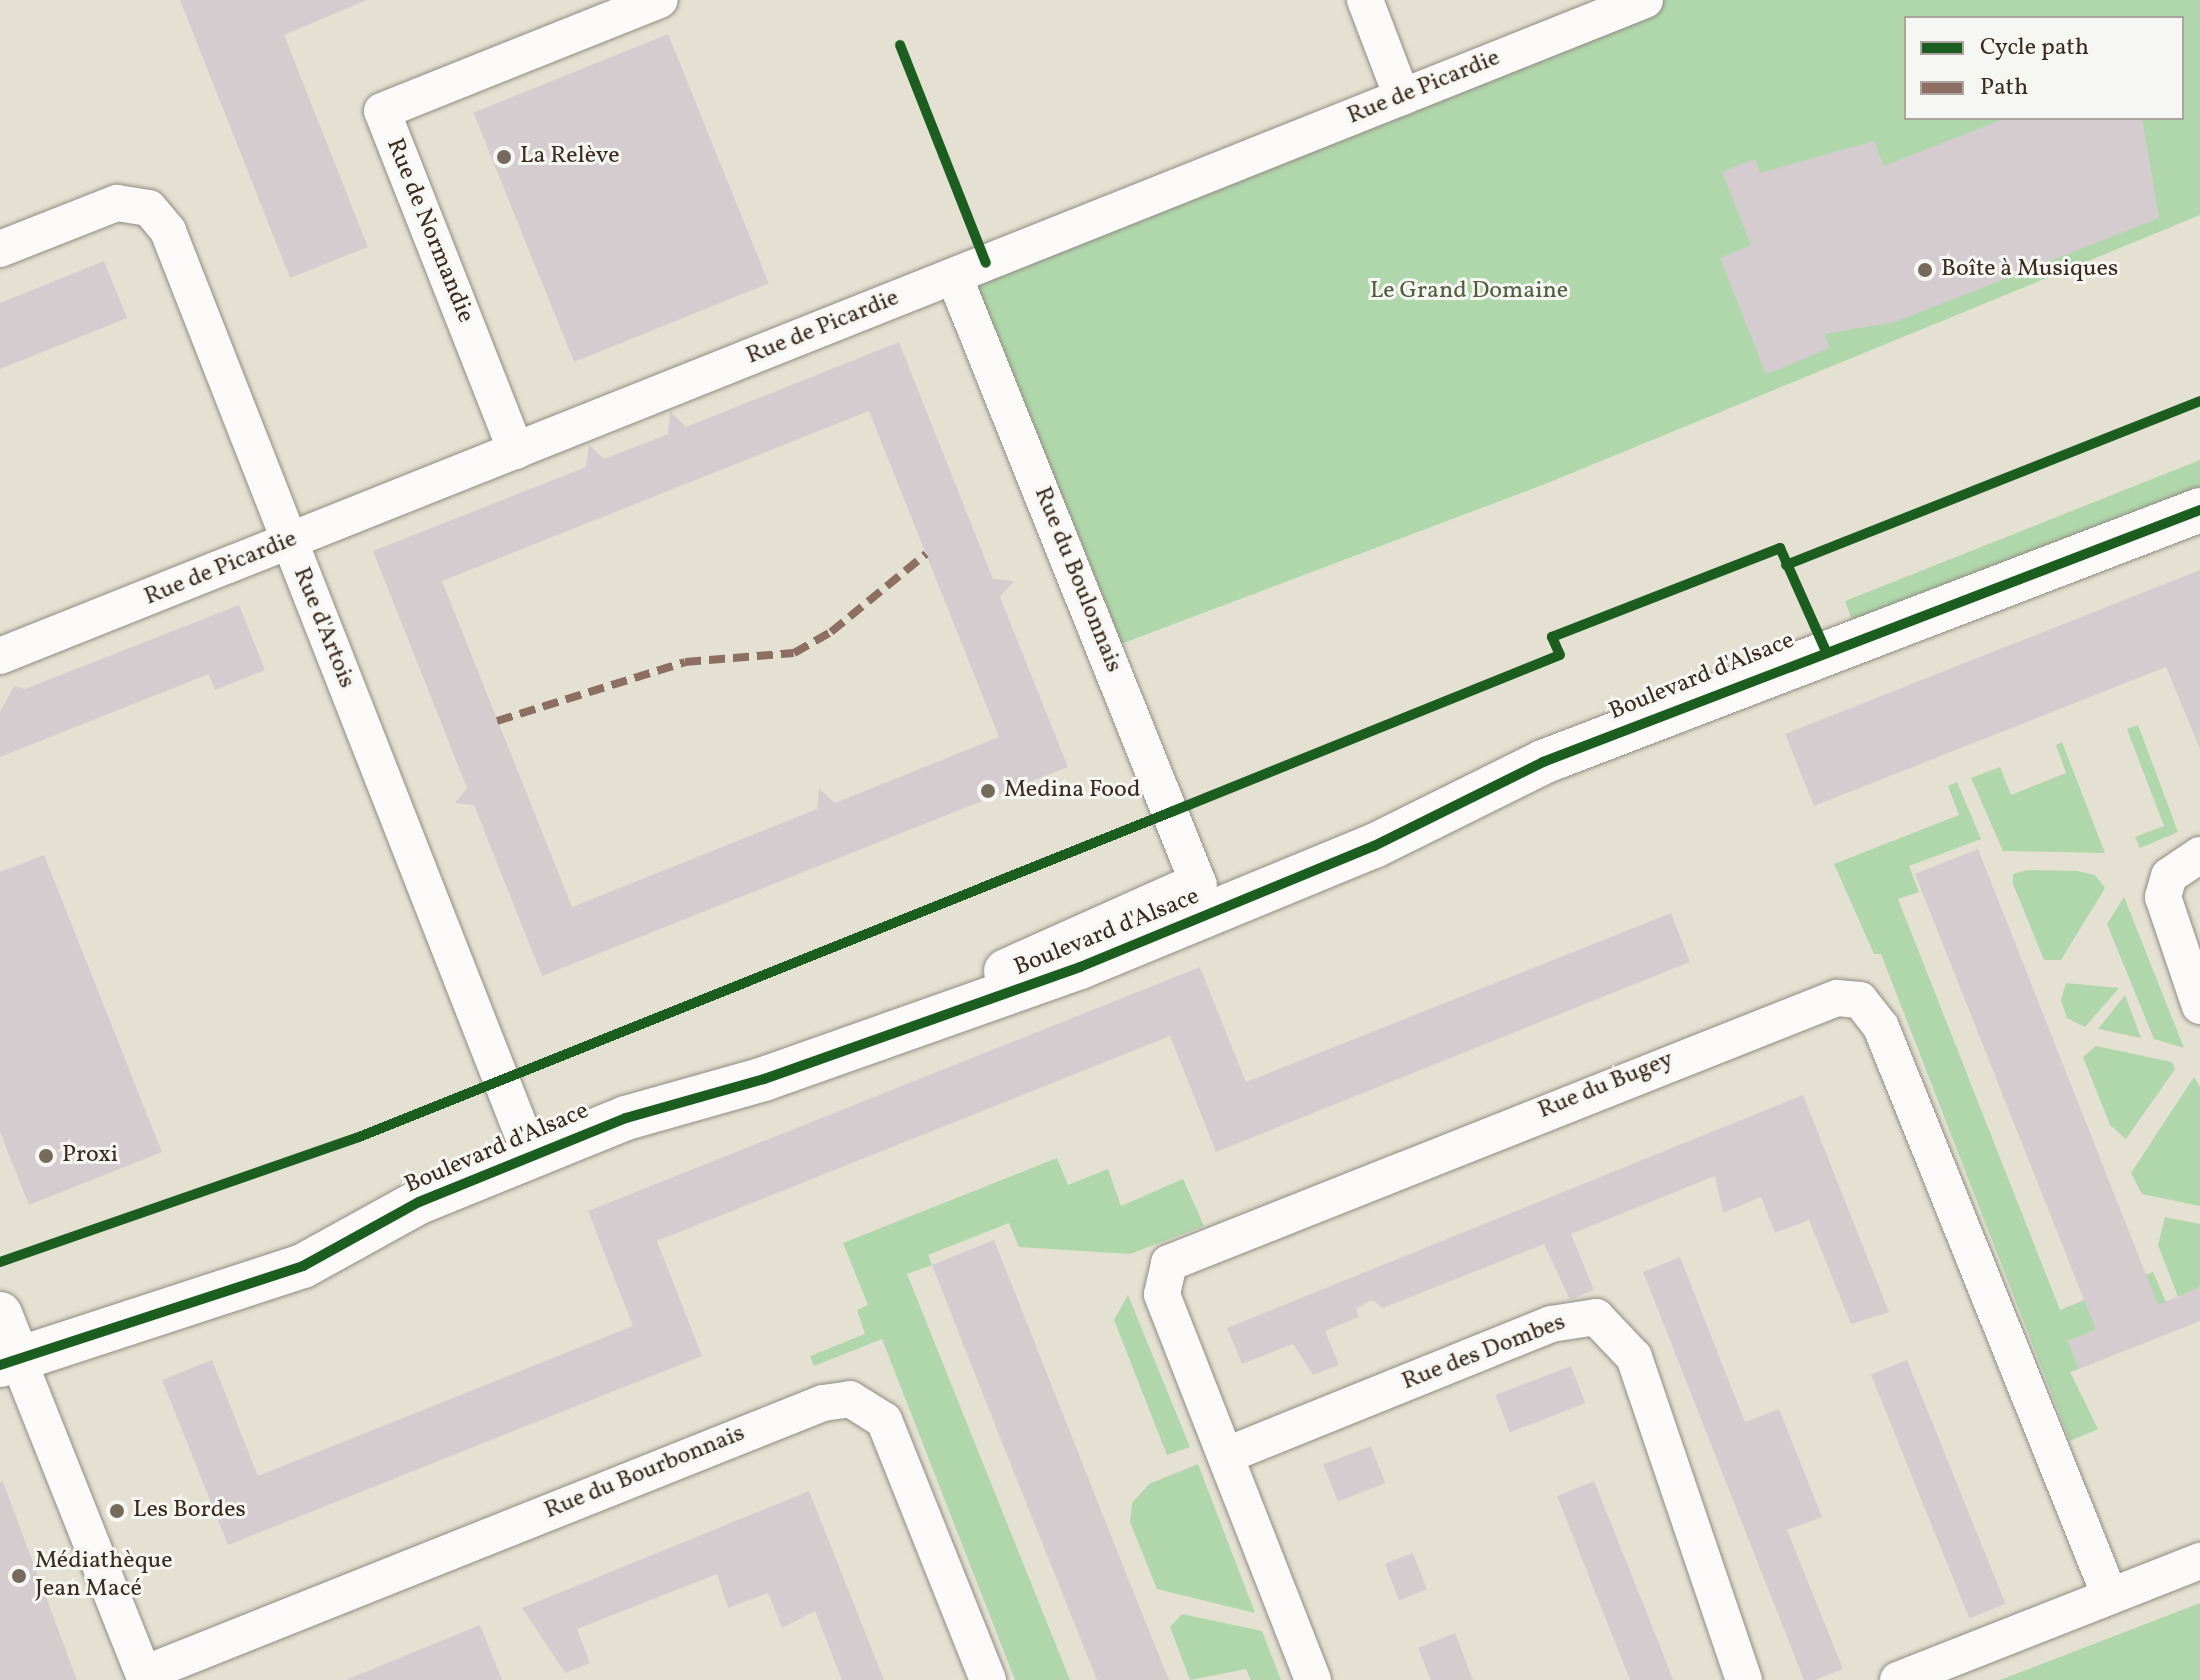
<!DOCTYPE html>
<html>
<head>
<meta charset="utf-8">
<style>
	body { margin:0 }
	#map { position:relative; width:2200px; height:1680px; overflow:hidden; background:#e4e1d2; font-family:Vollkorn,serif }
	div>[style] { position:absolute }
	.green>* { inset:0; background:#b0d7ab }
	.building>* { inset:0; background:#d5ccd0; transform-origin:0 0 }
	.roads { filter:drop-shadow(0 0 2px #908c83) drop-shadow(0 0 2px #908c83) }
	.street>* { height:36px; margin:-18px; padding:0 18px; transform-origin:18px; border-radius:18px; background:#fbfaf8 }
	.secondary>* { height:44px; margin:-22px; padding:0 22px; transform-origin:22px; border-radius:22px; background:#fbfaf8 }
	.quiet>* { height:8px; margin-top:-4px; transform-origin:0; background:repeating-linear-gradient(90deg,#8d6e63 0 16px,transparent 0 24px) }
	.cycleway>* { height:10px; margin:-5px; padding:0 5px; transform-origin:5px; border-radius:5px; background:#1b5e20 }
	.dots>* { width:22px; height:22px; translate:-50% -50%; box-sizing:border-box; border:4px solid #f6f6f2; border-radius:50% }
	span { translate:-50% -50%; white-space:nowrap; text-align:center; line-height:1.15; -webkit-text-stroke:6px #f6f6f2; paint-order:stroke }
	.street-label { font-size:24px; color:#3b2a1e }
	.poi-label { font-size:24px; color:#3b2a1e }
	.left { translate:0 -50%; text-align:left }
	.park-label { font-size:24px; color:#525c3f }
	.legend { position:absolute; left:1904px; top:16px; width:280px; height:104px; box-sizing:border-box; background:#f6f6f2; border:2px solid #aba49d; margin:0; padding:10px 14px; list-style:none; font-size:24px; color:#3b2a1e }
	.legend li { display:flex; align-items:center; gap:16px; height:40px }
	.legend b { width:40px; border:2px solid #aba49d }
</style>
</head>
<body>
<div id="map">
	<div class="green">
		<i style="clip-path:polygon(evenodd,1645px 0,2200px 0,2200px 215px,1545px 484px,1105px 650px,954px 276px,1645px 0,1906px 18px,2182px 18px,2182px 118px,1906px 118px,1906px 18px)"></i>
		<i style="clip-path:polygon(2200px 460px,2200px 490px,1852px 620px,1845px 601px)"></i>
		<i style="clip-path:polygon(2138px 725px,2178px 832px,2140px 848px,2135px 837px,2164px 826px,2127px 729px)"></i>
		<i style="clip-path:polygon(2062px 742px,2105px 853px,2003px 851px,1971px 778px,2000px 767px,2011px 795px,2066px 773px,2056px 745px)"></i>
		<i style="clip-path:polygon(1957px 782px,1981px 839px,1909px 866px,1919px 892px,1898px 899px,2060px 1310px,2153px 1272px,2166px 1302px,2068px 1341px,2079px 1369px,2070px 1372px,2098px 1429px,2070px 1441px,1881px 954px,1874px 954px,1834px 864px,1959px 815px,1948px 786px)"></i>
		<i style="clip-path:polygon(2027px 870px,2077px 871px,2095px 875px,2105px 888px,2061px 960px,2044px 960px,2013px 884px,2013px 874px)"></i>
		<i style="clip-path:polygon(2124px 897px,2184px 1048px,2154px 1039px,2107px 924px)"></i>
		<i style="clip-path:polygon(2066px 983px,2119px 988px,2085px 1027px,2067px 1018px,2061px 1000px)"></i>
		<i style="clip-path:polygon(2125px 995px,2141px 1038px,2098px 1029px)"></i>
		<i style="clip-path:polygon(2096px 1046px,2172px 1062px,2175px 1069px,2126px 1139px,2110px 1125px,2083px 1057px)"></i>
		<i style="clip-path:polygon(2194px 1077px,2200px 1087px,2200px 1206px,2142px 1194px,2131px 1173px)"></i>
		<i style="clip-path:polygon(1057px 1158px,1068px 1185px,1108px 1169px,1121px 1206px,1183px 1179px,1204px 1226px,1130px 1254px,1019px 1247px,1009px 1223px,928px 1255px,932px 1265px,907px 1274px,1070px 1680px,1015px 1680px,882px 1339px,814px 1366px,810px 1356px,865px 1334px,857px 1310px,868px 1305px,843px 1243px)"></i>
		<i style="clip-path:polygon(2165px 1217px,2200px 1224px,2200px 1287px,2178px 1297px,2158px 1245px)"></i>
		<i style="clip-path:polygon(1128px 1295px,1190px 1447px,1167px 1455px,1114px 1320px)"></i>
		<i style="clip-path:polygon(1198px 1464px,1255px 1613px,1157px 1589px,1130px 1522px,1132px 1503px,1149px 1484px)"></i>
		<i style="clip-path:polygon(2200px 1603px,2200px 1680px,2000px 1680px)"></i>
		<i style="clip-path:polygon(1182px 1614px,1262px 1631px,1281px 1680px,1251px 1680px,1246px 1669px,1190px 1680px,1170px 1627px)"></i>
	</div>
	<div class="building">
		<i style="clip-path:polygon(180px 0,367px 0,284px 35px,368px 247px,290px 278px)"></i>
		<i style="left:668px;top:34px;width:269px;height:210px;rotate:68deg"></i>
		<i style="clip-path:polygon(2006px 118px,2142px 118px,2159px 218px,1895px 322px,1824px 334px,1830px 348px,1766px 374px,1720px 258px,1751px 245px,1722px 172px,1755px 159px,1760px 173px,1874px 141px,1884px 166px)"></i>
		<i style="clip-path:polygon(104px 261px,127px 318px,0 369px,0 303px)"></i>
		<i style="clip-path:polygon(evenodd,899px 342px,993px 579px,1014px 581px,1000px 597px,1068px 767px,542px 976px,474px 805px,455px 803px,467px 788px,373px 551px,586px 467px,589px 445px,604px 459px,668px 434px,670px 411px,686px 427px,899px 342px,869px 411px,999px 737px,835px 803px,819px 788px,817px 809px,572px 907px,442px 581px,869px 411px)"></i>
		<i style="clip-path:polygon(2200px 570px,2200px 749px,2166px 667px,1814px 806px,1785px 734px)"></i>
		<i style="clip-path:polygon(239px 605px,265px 670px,215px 690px,209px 674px,0 757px,0 712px,14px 686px,25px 689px)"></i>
		<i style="clip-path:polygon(1978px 849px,2158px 1305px,2200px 1287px,2200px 1321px,2079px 1369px,2068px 1341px,2096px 1330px,1915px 874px)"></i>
		<i style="clip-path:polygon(44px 855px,162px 1152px,29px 1205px,0 1132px,0 872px)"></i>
		<i style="clip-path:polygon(1671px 913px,1690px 962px,1216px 1152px,1170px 1036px,657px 1241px,702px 1356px,228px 1545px,162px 1380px,212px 1360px,258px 1476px,633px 1326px,588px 1211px,1150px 987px,1200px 967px,1246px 1082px)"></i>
		<i style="clip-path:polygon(1803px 1095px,1889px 1312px,1851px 1324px,1809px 1220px,1775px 1233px,1761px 1197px,1723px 1213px,1715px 1176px,1571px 1234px,1594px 1290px,1570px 1300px,1544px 1244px,1383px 1308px,1372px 1300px,1356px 1309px,1359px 1317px,1325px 1331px,1339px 1365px,1313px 1375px,1293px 1344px,1242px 1364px,1227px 1328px)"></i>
		<i style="clip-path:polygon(994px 1240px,1129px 1581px,1169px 1680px,1097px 1680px,999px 1435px,932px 1265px)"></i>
		<i style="clip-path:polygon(1680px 1257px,1745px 1422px,1779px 1409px,1822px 1517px,1787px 1530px,1843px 1669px,1815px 1680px,1804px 1680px,1643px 1272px)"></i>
		<i style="left:1907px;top:1360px;width:263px;height:39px;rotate:68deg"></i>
		<i style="left:1571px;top:1366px;width:40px;height:81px;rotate:69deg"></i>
		<i style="left:1371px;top:1446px;width:40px;height:51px;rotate:69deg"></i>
		<i style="clip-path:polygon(1594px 1481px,1660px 1646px,1673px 1680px,1630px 1680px,1557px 1496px)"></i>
		<i style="clip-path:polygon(0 1482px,3px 1482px,77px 1680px,0 1680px)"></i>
		<i style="clip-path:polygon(809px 1491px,884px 1680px,842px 1680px,815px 1611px,782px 1628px,768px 1593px,728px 1608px,717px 1574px,577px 1629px,590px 1663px,565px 1673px,522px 1608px)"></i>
		<i style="left:1413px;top:1553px;width:39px;height:30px;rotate:69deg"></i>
		<i style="clip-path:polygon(480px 1625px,502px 1680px,348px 1680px,348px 1679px)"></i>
		<i style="clip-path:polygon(1455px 1633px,1473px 1680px,1431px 1680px,1418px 1648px)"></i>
	</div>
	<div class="roads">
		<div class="street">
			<i style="left:1365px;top:0;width:104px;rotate:69.1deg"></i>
			<i style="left:0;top:249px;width:126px;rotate:-21.5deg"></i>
			<i style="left:117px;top:203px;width:32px;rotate:9deg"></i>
			<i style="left:149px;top:208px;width:30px;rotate:50deg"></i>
			<i style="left:168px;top:231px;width:994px;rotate:68.57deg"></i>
			<i style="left:954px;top:276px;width:656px;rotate:68.09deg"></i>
			<i style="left:516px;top:451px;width:365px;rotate:-111.5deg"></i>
			<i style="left:382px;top:111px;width:299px;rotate:-21.8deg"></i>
			<i style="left:0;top:656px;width:1771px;rotate:-21.74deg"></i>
			<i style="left:2200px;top:855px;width:37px;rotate:146deg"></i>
			<i style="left:2169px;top:876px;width:22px;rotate:106deg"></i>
			<i style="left:2163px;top:897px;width:115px;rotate:71.3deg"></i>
			<i style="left:18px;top:1359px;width:346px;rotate:68.3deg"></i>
			<i style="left:1227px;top:1455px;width:349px;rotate:-22deg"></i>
			<i style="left:1551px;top:1324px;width:46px;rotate:-8.8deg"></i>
			<i style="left:1596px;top:1317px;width:55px;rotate:46.5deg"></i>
			<i style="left:1634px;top:1357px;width:341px;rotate:71.2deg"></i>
			<i style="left:144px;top:1674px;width:731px;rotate:-21.76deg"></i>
			<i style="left:823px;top:1403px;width:27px;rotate:-8deg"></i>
			<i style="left:850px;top:1399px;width:40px;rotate:32deg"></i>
			<i style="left:884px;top:1420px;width:280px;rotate:68.2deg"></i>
			<i style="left:1313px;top:1680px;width:414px;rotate:-111.4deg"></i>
			<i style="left:1162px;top:1294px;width:32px;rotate:-77deg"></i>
			<i style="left:1169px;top:1263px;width:719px;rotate:-21.64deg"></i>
			<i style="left:1837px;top:998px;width:23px;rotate:5deg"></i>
			<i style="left:1860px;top:1000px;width:34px;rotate:52deg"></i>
			<i style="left:1881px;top:1027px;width:613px;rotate:68.08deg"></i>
			<i style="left:1898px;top:1680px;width:325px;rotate:-21.5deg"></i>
		</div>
		<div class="secondary">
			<i style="left:1006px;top:971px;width:191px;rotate:-24.1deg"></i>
			<i style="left:0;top:1314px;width:48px;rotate:68.2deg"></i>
			<i style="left:0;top:1365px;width:319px;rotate:-18.1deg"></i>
			<i style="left:303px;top:1266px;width:132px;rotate:-28.9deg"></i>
			<i style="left:419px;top:1202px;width:223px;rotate:-22.1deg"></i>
			<i style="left:626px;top:1118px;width:143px;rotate:-15.8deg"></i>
			<i style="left:764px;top:1079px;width:335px;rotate:-19.5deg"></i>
			<i style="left:1080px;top:967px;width:318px;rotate:-22.4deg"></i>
			<i style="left:1374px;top:846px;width:189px;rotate:-26.4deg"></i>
			<i style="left:1543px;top:762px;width:704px;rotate:-20.98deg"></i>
		</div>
	</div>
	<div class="quiet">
		<i style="left:497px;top:721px;width:197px;rotate:-17.4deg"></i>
		<i style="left:685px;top:662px;width:109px;rotate:-4.7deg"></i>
		<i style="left:794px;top:653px;width:43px;rotate:-29.6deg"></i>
		<i style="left:831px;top:632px;width:123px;rotate:-39.4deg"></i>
	</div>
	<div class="cycleway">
		<i style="left:900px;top:45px;width:234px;rotate:68.5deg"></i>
		<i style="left:1786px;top:565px;width:445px;rotate:-21.6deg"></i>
		<i style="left:0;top:1262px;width:380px;rotate:-19.2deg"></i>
		<i style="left:359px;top:1137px;width:875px;rotate:-21.81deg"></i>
		<i style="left:1171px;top:812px;width:419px;rotate:-22deg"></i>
		<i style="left:1560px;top:655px;width:20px;rotate:-114deg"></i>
		<i style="left:1552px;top:637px;width:245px;rotate:-21.3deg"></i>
		<i style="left:1780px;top:548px;width:111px;rotate:66deg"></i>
		<i style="left:0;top:1365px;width:319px;rotate:-18.1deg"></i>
		<i style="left:303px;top:1266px;width:132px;rotate:-28.9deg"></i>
		<i style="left:419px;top:1202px;width:223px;rotate:-22.1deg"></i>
		<i style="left:626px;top:1118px;width:143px;rotate:-15.8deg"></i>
		<i style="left:764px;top:1079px;width:335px;rotate:-19.5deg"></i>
		<i style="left:1080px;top:967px;width:318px;rotate:-22.4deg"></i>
		<i style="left:1374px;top:846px;width:189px;rotate:-26.4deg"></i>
		<i style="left:1543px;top:762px;width:704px;rotate:-20.98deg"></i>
	</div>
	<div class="dots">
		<i style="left:504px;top:157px;background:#766a5d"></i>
		<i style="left:1925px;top:270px;background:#766a5d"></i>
		<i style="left:988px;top:791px;background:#766a5d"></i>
		<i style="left:46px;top:1156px;background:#766a5d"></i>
		<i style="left:117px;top:1511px;background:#766a5d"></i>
		<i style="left:19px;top:1576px;background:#766a5d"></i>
	</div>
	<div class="street-label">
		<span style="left:1424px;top:88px;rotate:-22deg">Rue de Picardie</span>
		<span style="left:429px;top:231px;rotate:68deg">Rue de Normandie</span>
		<span style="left:823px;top:328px;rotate:-22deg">Rue de Picardie</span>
		<span style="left:221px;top:569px;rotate:-22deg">Rue de Picardie</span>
		<span style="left:1077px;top:580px;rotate:68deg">Rue du Boulonnais</span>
		<span style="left:323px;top:628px;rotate:68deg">Rue d'Artois</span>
		<span style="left:1702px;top:677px;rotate:-22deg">Boulevard d'Alsace</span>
		<span style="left:1107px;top:933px;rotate:-22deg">Boulevard d'Alsace</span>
		<span style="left:1606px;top:1086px;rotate:-22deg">Rue du Bugey</span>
		<span style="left:497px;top:1149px;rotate:-23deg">Boulevard d'Alsace</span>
		<span style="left:1484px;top:1353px;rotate:-21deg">Rue des Dombes</span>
		<span style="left:645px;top:1473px;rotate:-22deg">Rue du Bourbonnais</span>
	</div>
	<div class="poi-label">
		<span class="left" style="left:520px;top:157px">La Relève</span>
		<span class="left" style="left:1941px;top:270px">Boîte à Musiques</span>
		<span class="left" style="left:1004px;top:791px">Medina Food</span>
		<span class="left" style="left:62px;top:1156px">Proxi</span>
		<span class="left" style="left:133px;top:1511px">Les Bordes</span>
		<span class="left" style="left:35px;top:1576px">Médiathèque<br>Jean Macé</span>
	</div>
	<div class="park-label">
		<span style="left:1469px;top:292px">Le Grand Domaine</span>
	</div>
	<ul class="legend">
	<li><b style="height:10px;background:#1b5e20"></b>Cycle path</li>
	<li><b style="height:10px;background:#8d6e63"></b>Path</li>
	</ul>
</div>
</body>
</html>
